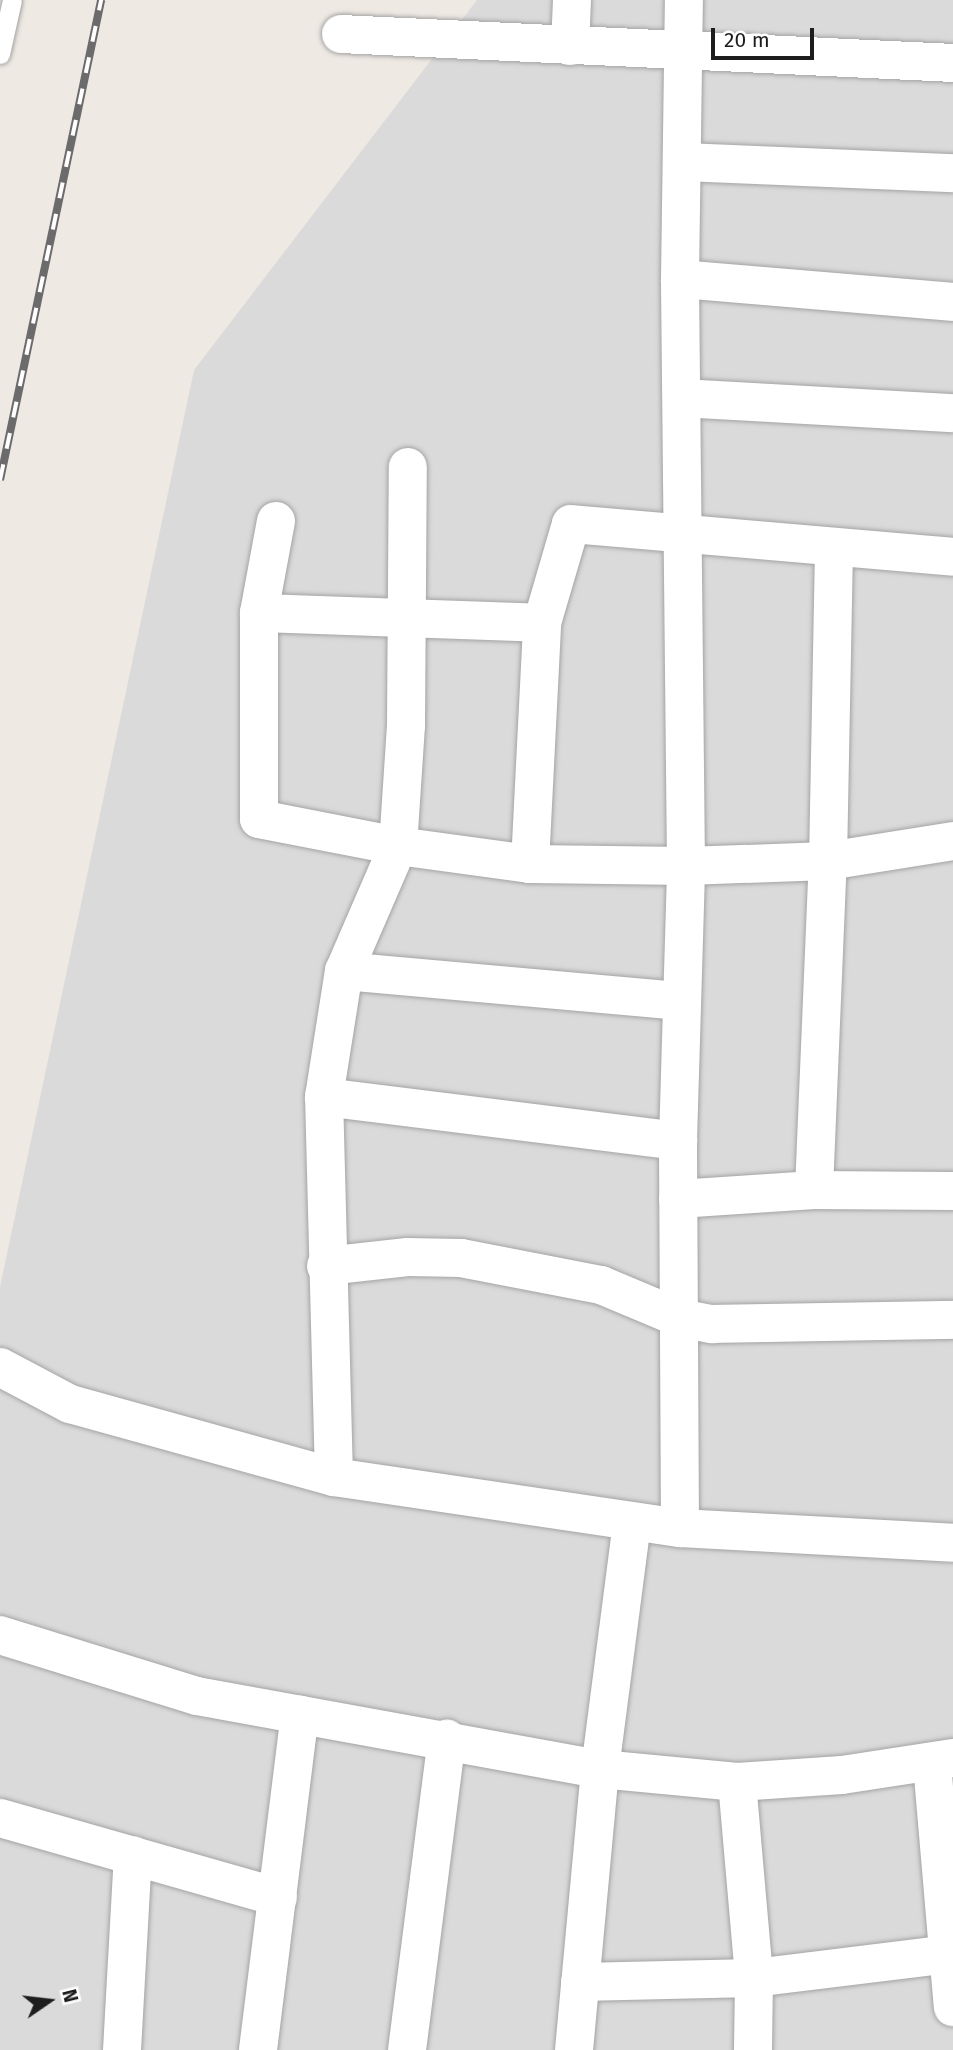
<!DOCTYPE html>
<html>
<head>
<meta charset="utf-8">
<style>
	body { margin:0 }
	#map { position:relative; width:953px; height:2050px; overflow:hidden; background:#efe9e3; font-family:"Fira Sans",sans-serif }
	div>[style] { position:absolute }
	.residential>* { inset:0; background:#dbdada }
	.roads { filter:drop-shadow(0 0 2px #a4a4a4) drop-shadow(0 0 2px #a4a4a4) }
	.service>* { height:19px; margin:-9.5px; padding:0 9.5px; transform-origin:9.5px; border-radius:9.5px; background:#fff }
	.minor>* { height:38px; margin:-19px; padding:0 19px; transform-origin:19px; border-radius:19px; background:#fff }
	.tertiary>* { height:38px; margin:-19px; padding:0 19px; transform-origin:19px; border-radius:19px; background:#fff }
	.rail>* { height:8px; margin-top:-4px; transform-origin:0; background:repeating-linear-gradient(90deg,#fff 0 16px,#6b6b6b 0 32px); box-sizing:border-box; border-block:2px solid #6b6b6b }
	span { translate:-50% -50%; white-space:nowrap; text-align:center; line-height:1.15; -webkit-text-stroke:7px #fff; paint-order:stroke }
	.north { position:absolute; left:14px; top:1966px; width:70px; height:70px; -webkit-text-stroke:5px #fff; paint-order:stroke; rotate:76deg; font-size:19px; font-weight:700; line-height:28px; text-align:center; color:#1d1d1d }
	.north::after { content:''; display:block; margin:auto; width:24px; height:32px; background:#1d1d1d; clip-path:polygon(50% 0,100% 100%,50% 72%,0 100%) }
	.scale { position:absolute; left:711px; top:28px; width:103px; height:32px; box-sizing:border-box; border:4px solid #1d1d1d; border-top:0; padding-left:9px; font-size:21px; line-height:24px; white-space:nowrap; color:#1d1d1d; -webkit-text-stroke:5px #fff; paint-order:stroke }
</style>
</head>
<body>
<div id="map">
	<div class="residential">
		<i style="clip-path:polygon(477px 0,953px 0,953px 2050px,0 2050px,0 1287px,194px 370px)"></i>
	</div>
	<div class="roads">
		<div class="service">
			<i style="left:0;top:54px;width:55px;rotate:-77.5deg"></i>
		</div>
		<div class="minor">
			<i style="left:341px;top:34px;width:613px;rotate:2.71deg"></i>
			<i style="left:570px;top:46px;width:46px;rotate:-87.5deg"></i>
			<i style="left:685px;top:162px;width:268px;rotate:2.4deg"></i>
			<i style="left:680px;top:279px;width:274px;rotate:4.8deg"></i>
			<i style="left:682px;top:398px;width:271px;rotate:3.2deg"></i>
			<i style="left:276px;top:521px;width:94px;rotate:100.5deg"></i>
			<i style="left:259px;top:613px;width:206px;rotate:90deg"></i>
			<i style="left:259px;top:819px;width:142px;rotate:11deg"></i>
			<i style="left:398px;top:846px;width:133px;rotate:7.8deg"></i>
			<i style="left:530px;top:864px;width:156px;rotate:0.7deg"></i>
			<i style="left:686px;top:866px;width:142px;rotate:-2deg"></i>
			<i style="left:828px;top:861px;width:127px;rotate:-9.1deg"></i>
			<i style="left:259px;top:613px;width:283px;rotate:2deg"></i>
			<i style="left:530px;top:864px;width:241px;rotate:-87.1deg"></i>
			<i style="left:542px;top:623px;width:103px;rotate:-73.7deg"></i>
			<i style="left:571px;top:524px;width:383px;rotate:4.9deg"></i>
			<i style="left:344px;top:971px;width:339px;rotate:5.1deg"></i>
			<i style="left:324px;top:1097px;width:357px;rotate:7.1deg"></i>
			<i style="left:814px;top:1190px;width:329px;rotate:-87.6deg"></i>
			<i style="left:828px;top:861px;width:314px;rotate:-88.9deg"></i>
			<i style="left:678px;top:1199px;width:136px;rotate:-3.8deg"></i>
			<i style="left:814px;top:1190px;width:139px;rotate:0.4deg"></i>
			<i style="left:326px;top:1266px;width:82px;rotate:-6.3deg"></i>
			<i style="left:408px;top:1257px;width:53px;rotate:1.1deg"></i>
			<i style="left:461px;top:1258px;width:143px;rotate:10.9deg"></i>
			<i style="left:601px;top:1285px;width:86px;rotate:22.7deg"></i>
			<i style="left:680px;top:1318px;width:33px;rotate:11deg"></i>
			<i style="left:712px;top:1324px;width:241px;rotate:-1deg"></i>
			<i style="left:334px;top:1477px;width:380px;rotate:-91.5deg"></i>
			<i style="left:324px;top:1097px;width:128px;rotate:-81deg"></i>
			<i style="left:344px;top:971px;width:136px;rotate:-66.6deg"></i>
			<i style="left:398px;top:846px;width:120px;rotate:-86.2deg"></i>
			<i style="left:406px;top:726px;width:259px;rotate:-89.6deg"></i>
			<i style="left:680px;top:1528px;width:387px;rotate:-90.3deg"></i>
			<i style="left:678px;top:1141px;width:275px;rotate:-88.3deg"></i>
			<i style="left:686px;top:866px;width:587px;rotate:-90.59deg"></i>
			<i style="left:680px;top:279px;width:279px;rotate:-89.2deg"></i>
			<i style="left:0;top:1635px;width:206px;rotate:17.2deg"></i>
			<i style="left:197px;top:1696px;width:410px;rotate:10.3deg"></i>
			<i style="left:600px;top:1769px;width:138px;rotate:5.4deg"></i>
			<i style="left:737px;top:1782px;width:105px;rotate:-3.8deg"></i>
			<i style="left:842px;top:1775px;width:112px;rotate:-8.7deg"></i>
			<i style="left:932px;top:1764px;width:244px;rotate:85.1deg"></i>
			<i style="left:737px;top:1782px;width:197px;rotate:85deg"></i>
			<i style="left:754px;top:1978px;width:72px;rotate:90.8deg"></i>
			<i style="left:0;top:1818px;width:289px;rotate:15.9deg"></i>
			<i style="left:580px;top:1982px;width:174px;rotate:-1.3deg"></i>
			<i style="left:754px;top:1978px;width:196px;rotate:-7deg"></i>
			<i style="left:122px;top:2050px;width:195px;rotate:-86.8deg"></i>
			<i style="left:258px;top:2050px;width:338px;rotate:-82.9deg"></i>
			<i style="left:407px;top:2050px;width:314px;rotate:-82.7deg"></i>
			<i style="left:574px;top:2050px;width:282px;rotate:-84.7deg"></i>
			<i style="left:600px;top:1769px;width:248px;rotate:-82.6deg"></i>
		</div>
		<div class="tertiary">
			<i style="left:0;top:1367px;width:79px;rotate:27.9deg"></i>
			<i style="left:70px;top:1404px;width:274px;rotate:15.5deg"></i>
			<i style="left:334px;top:1477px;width:350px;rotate:8.4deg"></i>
			<i style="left:680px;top:1528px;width:273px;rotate:3.1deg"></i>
		</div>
	</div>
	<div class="rail">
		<i style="left:0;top:480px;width:491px;rotate:-78.1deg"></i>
	</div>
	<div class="north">N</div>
	<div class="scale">20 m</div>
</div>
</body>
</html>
